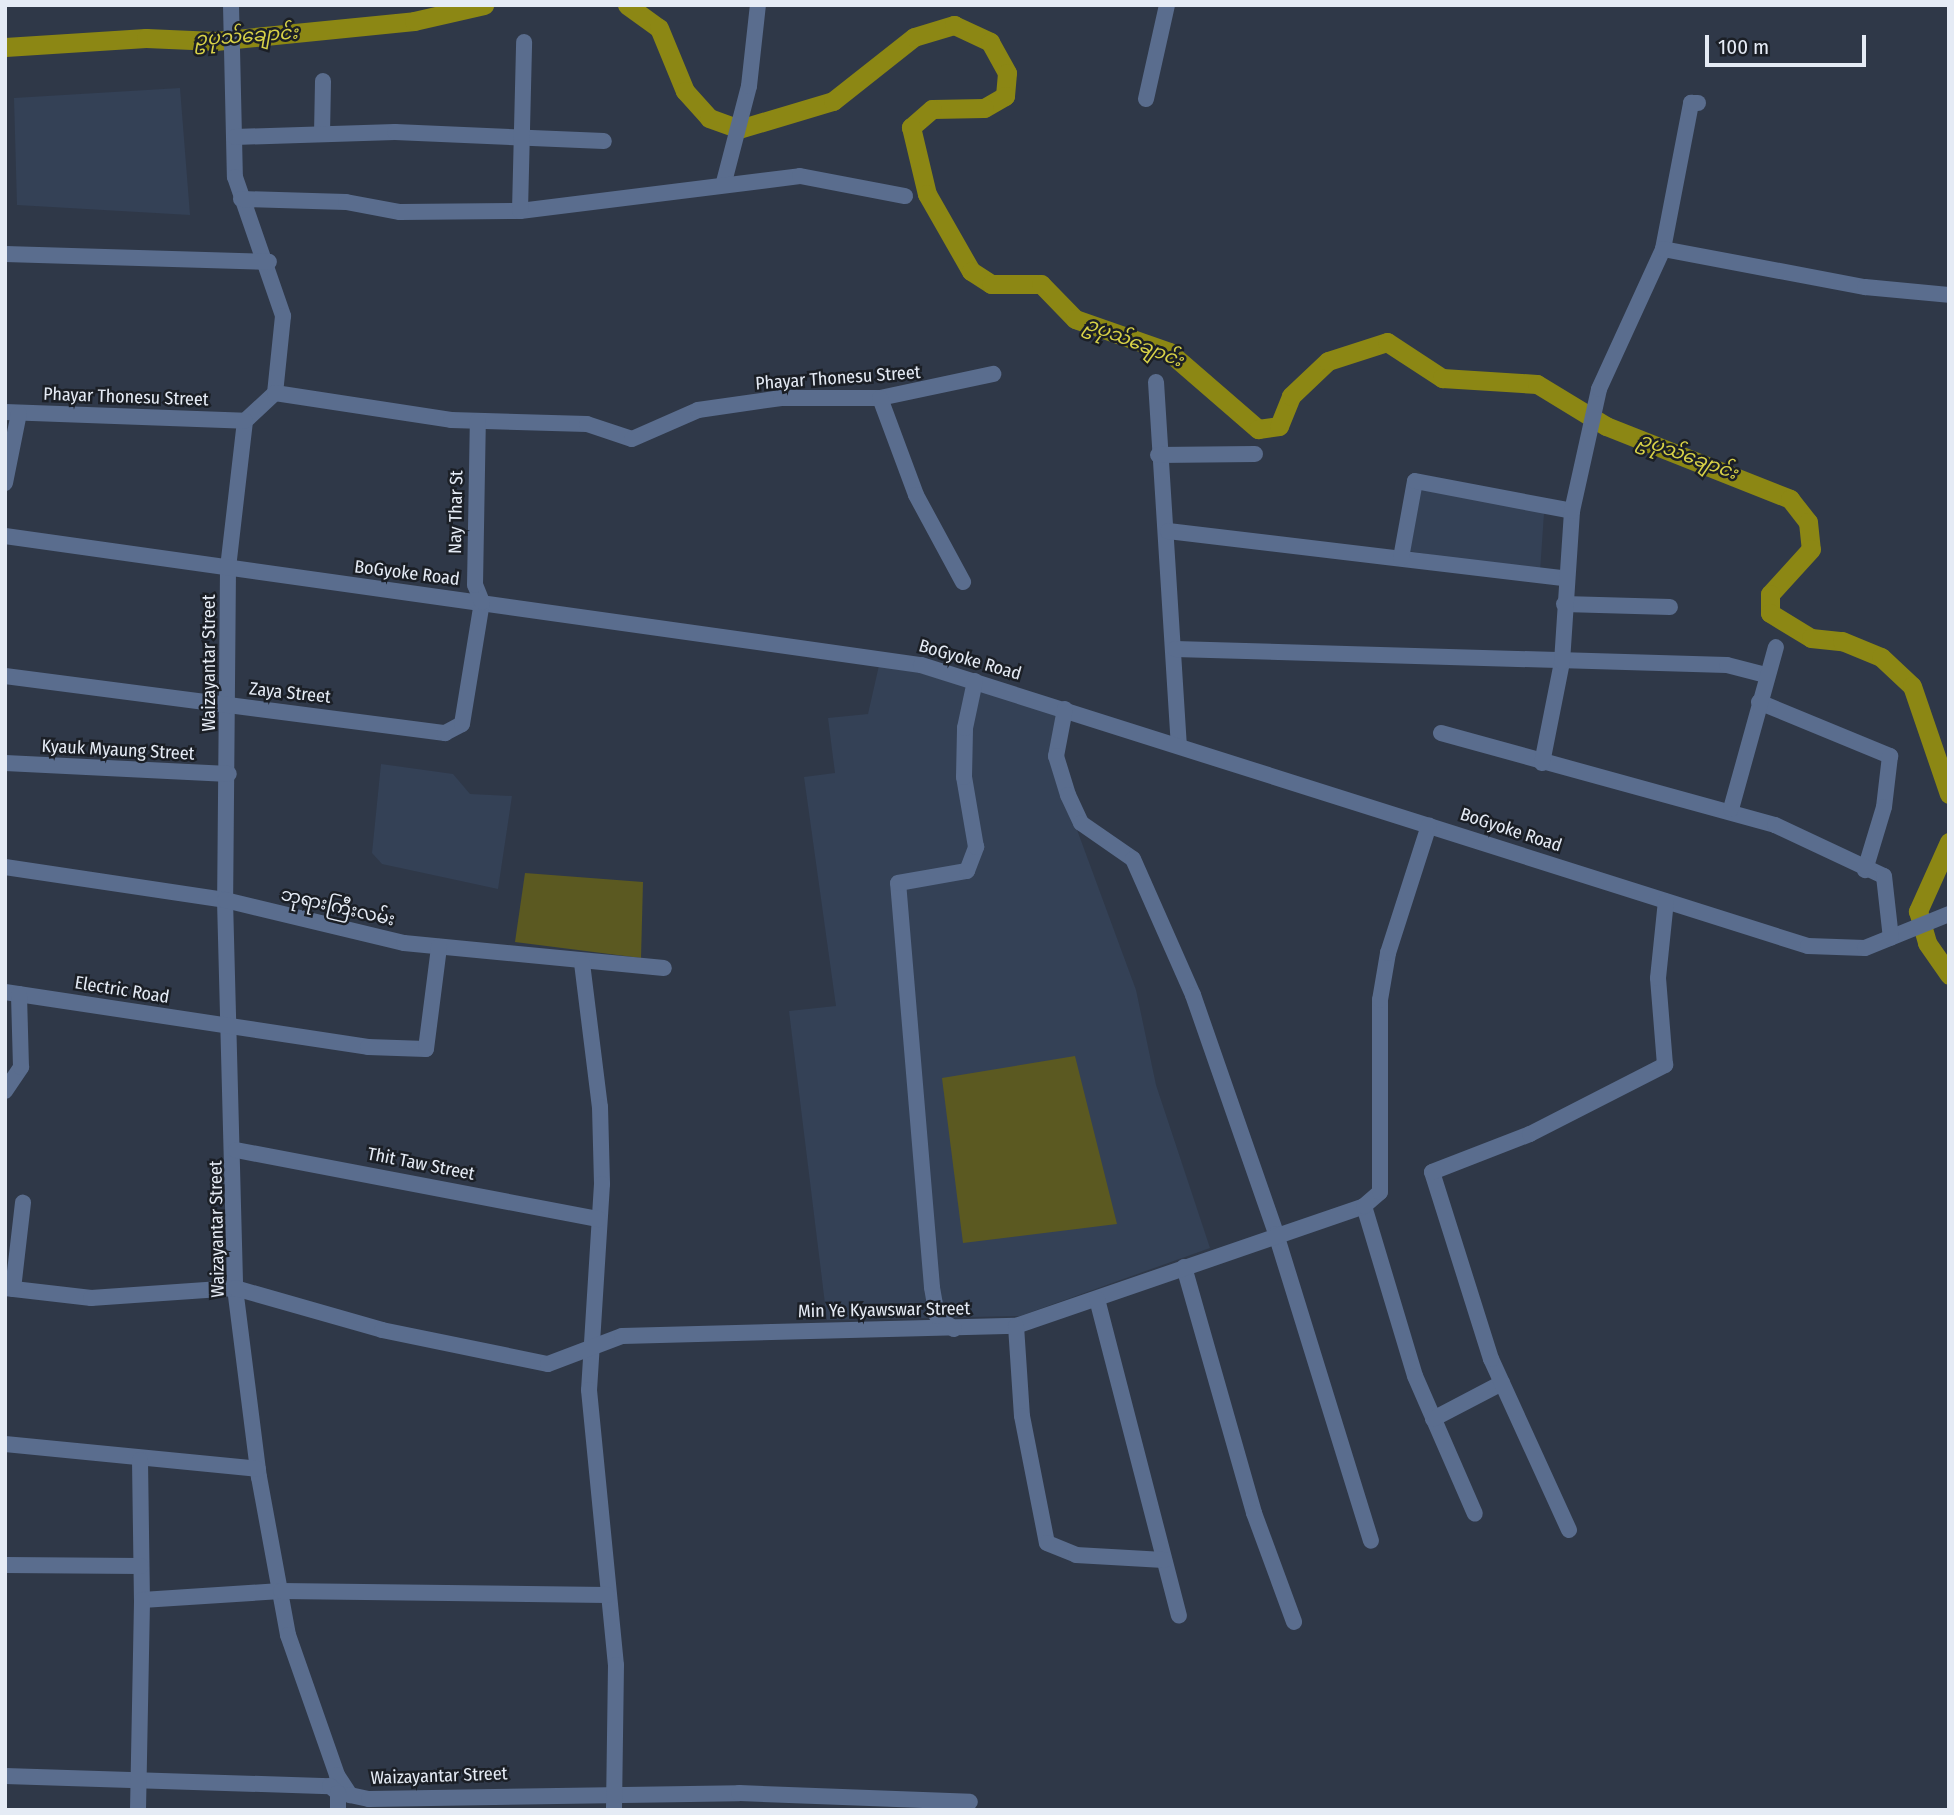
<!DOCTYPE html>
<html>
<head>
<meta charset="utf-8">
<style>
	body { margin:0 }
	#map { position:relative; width:1954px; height:1815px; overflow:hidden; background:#2f3848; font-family:"Fira Sans Condensed","Noto Sans Myanmar",sans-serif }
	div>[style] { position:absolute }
	.built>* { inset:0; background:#344156 }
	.green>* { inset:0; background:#5b5921 }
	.river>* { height:19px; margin:-9.5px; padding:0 9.5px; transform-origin:9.5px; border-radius:9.5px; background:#8c8714 }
	.minor>* { height:16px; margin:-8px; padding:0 8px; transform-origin:8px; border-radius:8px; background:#5a6d8e }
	span { translate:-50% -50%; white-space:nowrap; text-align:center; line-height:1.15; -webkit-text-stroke:5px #1b1f26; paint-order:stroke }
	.street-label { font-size:18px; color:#e5ebf5 }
	.water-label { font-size:19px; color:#d8d248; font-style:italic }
	.frame { position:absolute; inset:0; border:7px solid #e5ebf5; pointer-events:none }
	.scale { position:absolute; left:1705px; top:35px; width:161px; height:32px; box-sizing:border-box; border:4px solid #e5ebf5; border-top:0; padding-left:9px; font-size:21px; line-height:24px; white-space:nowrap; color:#e5ebf5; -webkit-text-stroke:5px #1b1f26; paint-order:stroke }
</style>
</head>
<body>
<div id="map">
	<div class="built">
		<i style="clip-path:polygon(180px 88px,190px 215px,17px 205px,14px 98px)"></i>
		<i style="clip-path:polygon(1417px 486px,1544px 513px,1540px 572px,1408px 551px)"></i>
		<i style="clip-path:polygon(880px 661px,1057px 714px,1076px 827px,1136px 990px,1156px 1085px,1210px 1248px,1020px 1316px,827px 1320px,789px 1011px,836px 1006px,804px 777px,835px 773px,828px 718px,868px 714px)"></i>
		<i style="clip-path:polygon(381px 764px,453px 774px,470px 794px,512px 796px,498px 889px,382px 864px,372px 853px)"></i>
	</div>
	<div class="green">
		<i style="clip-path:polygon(525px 873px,643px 882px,641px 958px,515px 942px)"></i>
		<i style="clip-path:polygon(1075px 1056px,1117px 1224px,963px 1243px,942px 1078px)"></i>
	</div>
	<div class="river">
		<i style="left:627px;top:5px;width:39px;rotate:36deg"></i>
		<i style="left:659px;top:28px;width:68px;rotate:67.6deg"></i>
		<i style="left:685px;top:91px;width:36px;rotate:48deg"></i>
		<i style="left:709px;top:118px;width:32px;rotate:20deg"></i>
		<i style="left:739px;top:129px;width:98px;rotate:-16.6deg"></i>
		<i style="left:833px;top:101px;width:103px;rotate:-38.3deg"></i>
		<i style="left:914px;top:37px;width:42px;rotate:-16.7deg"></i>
		<i style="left:954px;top:25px;width:40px;rotate:25deg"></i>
		<i style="left:990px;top:42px;width:35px;rotate:61deg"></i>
		<i style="left:1007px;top:73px;width:23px;rotate:95deg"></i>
		<i style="left:1005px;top:96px;width:24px;rotate:150deg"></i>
		<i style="left:984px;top:108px;width:52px;rotate:178.9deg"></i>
		<i style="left:932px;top:109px;width:28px;rotate:139deg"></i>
		<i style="left:911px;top:127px;width:69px;rotate:76.6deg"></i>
		<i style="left:927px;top:194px;width:89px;rotate:60.3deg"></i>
		<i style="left:971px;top:271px;width:24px;rotate:33deg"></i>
		<i style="left:991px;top:284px;width:50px"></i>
		<i style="left:1041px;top:284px;width:49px;rotate:45.8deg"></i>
		<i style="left:1075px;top:319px;width:100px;rotate:19.3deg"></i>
		<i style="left:1169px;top:352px;width:118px;rotate:40.9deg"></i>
		<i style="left:1258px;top:429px;width:21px;rotate:-8deg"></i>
		<i style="left:1279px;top:426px;width:32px;rotate:-68deg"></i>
		<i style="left:1291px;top:396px;width:51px;rotate:-43.4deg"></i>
		<i style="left:1328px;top:361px;width:62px;rotate:-17.9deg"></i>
		<i style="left:1387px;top:342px;width:66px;rotate:33.2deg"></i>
		<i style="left:1442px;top:378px;width:95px;rotate:3.6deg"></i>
		<i style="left:1537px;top:384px;width:81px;rotate:31.3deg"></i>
		<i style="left:1606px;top:426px;width:198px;rotate:21.6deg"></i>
		<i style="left:1790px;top:499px;width:29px;rotate:52deg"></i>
		<i style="left:1808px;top:522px;width:27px;rotate:84deg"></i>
		<i style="left:1811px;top:549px;width:61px;rotate:132.3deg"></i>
		<i style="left:1770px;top:594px;width:19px;rotate:90deg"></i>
		<i style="left:1770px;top:613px;width:48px;rotate:31.4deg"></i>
		<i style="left:1811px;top:638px;width:31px;rotate:6deg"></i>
		<i style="left:1842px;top:641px;width:42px;rotate:22.3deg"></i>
		<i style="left:1881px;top:657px;width:42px;rotate:43.1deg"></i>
		<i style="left:1912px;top:686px;width:114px;rotate:71.1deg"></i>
		<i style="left:5px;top:47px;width:141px;rotate:-3.7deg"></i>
		<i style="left:146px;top:38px;width:69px;rotate:2.5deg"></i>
		<i style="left:215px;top:41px;width:200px;rotate:-5.7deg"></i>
		<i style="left:414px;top:21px;width:72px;rotate:-12.9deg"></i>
		<i style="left:1949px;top:842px;width:76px;rotate:114.2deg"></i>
		<i style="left:1918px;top:911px;width:33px;rotate:74deg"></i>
		<i style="left:1927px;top:943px;width:39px;rotate:55deg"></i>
	</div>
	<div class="minor">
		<i style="left:231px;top:5px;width:172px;rotate:88.7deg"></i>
		<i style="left:235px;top:177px;width:147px;rotate:70.9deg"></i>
		<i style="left:283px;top:316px;width:77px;rotate:95.9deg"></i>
		<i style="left:275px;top:393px;width:41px;rotate:137deg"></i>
		<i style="left:245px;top:421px;width:149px;rotate:96.6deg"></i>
		<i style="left:228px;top:569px;width:331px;rotate:90.5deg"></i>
		<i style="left:225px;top:900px;width:388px;rotate:88.5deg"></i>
		<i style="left:235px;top:1288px;width:191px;rotate:82.8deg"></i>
		<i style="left:259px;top:1477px;width:161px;rotate:79.6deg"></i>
		<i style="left:288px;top:1635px;width:148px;rotate:70.7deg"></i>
		<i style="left:337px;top:1775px;width:24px;rotate:57deg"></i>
		<i style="left:350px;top:1795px;width:19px;rotate:12deg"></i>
		<i style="left:369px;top:1799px;width:370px;rotate:-0.9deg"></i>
		<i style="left:739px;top:1793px;width:231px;rotate:2.2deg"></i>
		<i style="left:1146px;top:99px;width:96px;rotate:-77.4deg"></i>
		<i style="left:322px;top:134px;width:53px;rotate:-88.9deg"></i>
		<i style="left:235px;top:137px;width:160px;rotate:-1.8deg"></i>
		<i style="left:395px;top:132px;width:209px;rotate:2.5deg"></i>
		<i style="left:724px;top:182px;width:99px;rotate:-75.4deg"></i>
		<i style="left:749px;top:86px;width:81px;rotate:-83.7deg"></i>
		<i style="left:241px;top:199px;width:105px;rotate:1.6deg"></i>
		<i style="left:346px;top:202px;width:55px;rotate:10.5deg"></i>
		<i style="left:400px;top:212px;width:120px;rotate:-0.5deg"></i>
		<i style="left:520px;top:211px;width:282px;rotate:-7.1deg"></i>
		<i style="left:800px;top:176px;width:107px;rotate:10.8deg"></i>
		<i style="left:520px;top:211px;width:169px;rotate:-88.6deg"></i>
		<i style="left:1663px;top:249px;width:149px;rotate:-79.1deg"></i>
		<i style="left:1691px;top:103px;width:7px"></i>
		<i style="left:5px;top:254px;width:264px;rotate:1.7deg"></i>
		<i style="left:1156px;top:382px;width:365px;rotate:86.4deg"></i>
		<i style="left:275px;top:393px;width:178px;rotate:8.7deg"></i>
		<i style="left:451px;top:420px;width:136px;rotate:1.7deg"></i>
		<i style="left:587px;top:424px;width:47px;rotate:18.4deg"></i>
		<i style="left:632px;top:439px;width:72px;rotate:-23.7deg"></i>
		<i style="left:698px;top:410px;width:84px;rotate:-8.2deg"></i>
		<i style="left:781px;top:398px;width:99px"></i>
		<i style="left:880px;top:398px;width:116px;rotate:-12deg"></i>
		<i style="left:880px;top:398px;width:103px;rotate:69.6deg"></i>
		<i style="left:916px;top:495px;width:99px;rotate:61.6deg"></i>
		<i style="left:5px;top:412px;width:240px;rotate:2.1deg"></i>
		<i style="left:1158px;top:455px;width:97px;rotate:-0.6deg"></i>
		<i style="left:5px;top:483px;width:71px;rotate:-78.7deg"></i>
		<i style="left:1168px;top:531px;width:400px;rotate:6.8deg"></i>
		<i style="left:5px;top:536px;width:925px;rotate:8.02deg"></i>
		<i style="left:921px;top:665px;width:930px;rotate:17.58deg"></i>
		<i style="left:1808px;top:946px;width:57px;rotate:2deg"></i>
		<i style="left:1865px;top:948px;width:91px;rotate:-22deg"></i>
		<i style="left:1401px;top:558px;width:78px;rotate:-79.7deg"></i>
		<i style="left:1415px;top:481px;width:160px;rotate:10.8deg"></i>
		<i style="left:1564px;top:604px;width:106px;rotate:1.6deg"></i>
		<i style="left:1175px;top:649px;width:552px;rotate:1.66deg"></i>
		<i style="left:1727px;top:665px;width:40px;rotate:14.4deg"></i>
		<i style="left:5px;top:676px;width:444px;rotate:7.4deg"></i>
		<i style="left:445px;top:733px;width:19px;rotate:-28deg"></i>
		<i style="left:462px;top:724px;width:124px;rotate:-80.7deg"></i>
		<i style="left:482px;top:602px;width:18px;rotate:-112deg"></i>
		<i style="left:475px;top:585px;width:164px;rotate:-89deg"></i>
		<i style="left:1759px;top:702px;width:142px;rotate:22.4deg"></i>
		<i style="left:1890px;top:756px;width:51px;rotate:96.7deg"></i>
		<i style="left:1884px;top:807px;width:66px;rotate:106.8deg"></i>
		<i style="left:1065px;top:709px;width:48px;rotate:100.8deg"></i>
		<i style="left:1056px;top:756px;width:41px;rotate:72.9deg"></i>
		<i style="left:1068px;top:795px;width:31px;rotate:65deg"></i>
		<i style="left:1081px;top:823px;width:63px;rotate:34.7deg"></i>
		<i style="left:1133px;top:859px;width:149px;rotate:66.2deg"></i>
		<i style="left:1193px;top:995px;width:253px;rotate:70.8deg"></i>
		<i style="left:1276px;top:1234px;width:321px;rotate:72.8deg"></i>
		<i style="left:1441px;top:733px;width:346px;rotate:15.4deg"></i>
		<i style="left:1775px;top:825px;width:120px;rotate:25.1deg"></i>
		<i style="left:1884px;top:876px;width:62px;rotate:83.6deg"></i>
		<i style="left:5px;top:763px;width:224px;rotate:2.8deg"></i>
		<i style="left:1542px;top:763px;width:103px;rotate:-78.8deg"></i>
		<i style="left:1562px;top:662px;width:151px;rotate:-86.2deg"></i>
		<i style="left:1572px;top:511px;width:125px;rotate:-77.5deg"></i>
		<i style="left:1599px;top:389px;width:154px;rotate:-65.4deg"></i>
		<i style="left:1663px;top:249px;width:206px;rotate:10.7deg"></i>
		<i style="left:1865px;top:287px;width:84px;rotate:5.4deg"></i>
		<i style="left:1731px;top:809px;width:168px;rotate:-74.5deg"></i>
		<i style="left:5px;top:867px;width:222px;rotate:8.5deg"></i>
		<i style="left:225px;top:900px;width:184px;rotate:13.5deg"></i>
		<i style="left:404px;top:943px;width:261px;rotate:5.5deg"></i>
		<i style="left:582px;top:963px;width:145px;rotate:82.9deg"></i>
		<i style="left:600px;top:1107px;width:77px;rotate:88.5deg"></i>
		<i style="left:602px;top:1184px;width:206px;rotate:93.6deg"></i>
		<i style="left:589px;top:1390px;width:276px;rotate:84.4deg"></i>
		<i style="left:616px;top:1665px;width:145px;rotate:90.8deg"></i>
		<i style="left:5px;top:992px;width:367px;rotate:8.6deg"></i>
		<i style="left:368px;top:1047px;width:58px;rotate:2deg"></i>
		<i style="left:426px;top:1049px;width:103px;rotate:-82.7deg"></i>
		<i style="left:5px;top:1091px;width:29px;rotate:-56deg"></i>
		<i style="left:21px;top:1067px;width:73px;rotate:-91.6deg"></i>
		<i style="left:236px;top:1150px;width:369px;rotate:10.8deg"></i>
		<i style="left:1364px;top:1206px;width:177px;rotate:73.3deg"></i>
		<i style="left:1415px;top:1376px;width:150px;rotate:66.5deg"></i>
		<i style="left:1184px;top:1267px;width:256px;rotate:74.1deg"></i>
		<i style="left:1254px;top:1513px;width:116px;rotate:69.8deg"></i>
		<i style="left:5px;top:1288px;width:87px;rotate:6.6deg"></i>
		<i style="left:91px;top:1298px;width:144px;rotate:-4deg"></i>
		<i style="left:235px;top:1288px;width:153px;rotate:15.9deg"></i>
		<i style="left:382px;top:1330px;width:169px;rotate:11.6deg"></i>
		<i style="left:548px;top:1364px;width:79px;rotate:-20.7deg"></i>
		<i style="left:622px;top:1336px;width:394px;rotate:-1.5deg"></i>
		<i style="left:1016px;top:1326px;width:368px;rotate:-19deg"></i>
		<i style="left:1364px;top:1206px;width:21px;rotate:-41deg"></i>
		<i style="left:1380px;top:1192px;width:192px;rotate:-90deg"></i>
		<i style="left:1380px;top:1000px;width:48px;rotate:-80.3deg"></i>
		<i style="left:1388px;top:953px;width:134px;rotate:-72.2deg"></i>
		<i style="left:13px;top:1289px;width:87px;rotate:-83.4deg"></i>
		<i style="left:1097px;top:1299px;width:327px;rotate:75.5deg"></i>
		<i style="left:1016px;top:1326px;width:90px;rotate:86.2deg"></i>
		<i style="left:1022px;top:1416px;width:129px;rotate:78.9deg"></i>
		<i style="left:1047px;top:1543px;width:31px;rotate:22deg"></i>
		<i style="left:1076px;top:1555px;width:88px;rotate:3.3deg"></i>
		<i style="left:954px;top:1329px;width:21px;rotate:-143deg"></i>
		<i style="left:937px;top:1316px;width:29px;rotate:-100deg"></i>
		<i style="left:932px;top:1287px;width:405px;rotate:-94.8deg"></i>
		<i style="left:898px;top:883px;width:70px;rotate:-9.9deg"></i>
		<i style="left:967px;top:871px;width:26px;rotate:-69deg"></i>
		<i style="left:976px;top:847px;width:71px;rotate:-99.7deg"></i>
		<i style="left:964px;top:777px;width:49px;rotate:-88.8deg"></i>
		<i style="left:965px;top:728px;width:48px;rotate:-78deg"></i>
		<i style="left:1433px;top:1419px;width:78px;rotate:-27.6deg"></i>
		<i style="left:5px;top:1444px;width:254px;rotate:5.6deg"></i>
		<i style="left:140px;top:1460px;width:140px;rotate:89.2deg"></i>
		<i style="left:142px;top:1600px;width:139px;rotate:-3.7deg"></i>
		<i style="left:281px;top:1591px;width:326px;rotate:0.7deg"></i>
		<i style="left:1569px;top:1530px;width:188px;rotate:-114.5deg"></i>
		<i style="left:1491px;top:1359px;width:196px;rotate:-107.5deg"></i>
		<i style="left:1432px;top:1172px;width:105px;rotate:-21.2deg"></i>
		<i style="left:1530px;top:1134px;width:152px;rotate:-27.1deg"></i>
		<i style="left:1665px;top:1065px;width:87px;rotate:-94.6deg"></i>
		<i style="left:1658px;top:978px;width:77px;rotate:-84.1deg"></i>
		<i style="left:5px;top:1565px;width:136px;rotate:0.4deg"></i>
		<i style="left:5px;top:1776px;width:325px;rotate:1.8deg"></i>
		<i style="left:330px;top:1786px;width:11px;rotate:41deg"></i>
		<i style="left:338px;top:1793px;width:17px;rotate:90deg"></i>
		<i style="left:138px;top:1810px;width:210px;rotate:-88.9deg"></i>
	</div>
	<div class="street-label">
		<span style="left:838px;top:378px;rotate:-4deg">Phayar Thonesu Street</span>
		<span style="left:126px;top:397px;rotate:2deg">Phayar Thonesu Street</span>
		<span style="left:456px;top:512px;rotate:-89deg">Nay Thar St</span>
		<span style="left:407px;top:573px;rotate:7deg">BoGyoke Road</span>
		<span style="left:970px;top:660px;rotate:16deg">BoGyoke Road</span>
		<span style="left:209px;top:663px;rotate:-90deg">Waizayantar Street</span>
		<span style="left:290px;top:693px;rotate:6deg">Zaya Street</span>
		<span style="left:118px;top:750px;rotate:3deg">Kyauk Myaung Street</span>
		<span style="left:1511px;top:830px;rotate:18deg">BoGyoke Road</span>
		<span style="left:338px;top:907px;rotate:13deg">ဘုရားကြီးလမ်း</span>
		<span style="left:122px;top:990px;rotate:9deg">Electric Road</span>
		<span style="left:421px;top:1164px;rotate:11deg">Thit Taw Street</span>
		<span style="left:217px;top:1229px;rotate:-91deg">Waizayantar Street</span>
		<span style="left:884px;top:1310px;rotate:-1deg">Min Ye Kyawswar Street</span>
		<span style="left:439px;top:1776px;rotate:-2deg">Waizayantar Street</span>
	</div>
	<div class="water-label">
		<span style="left:246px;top:36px;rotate:-4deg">ဥပုသ်ချောင်း</span>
		<span style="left:1134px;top:342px;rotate:22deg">ဥပုသ်ချောင်း</span>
		<span style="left:1688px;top:456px;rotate:20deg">ဥပုသ်ချောင်း</span>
	</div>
	<div class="frame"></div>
	<div class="scale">100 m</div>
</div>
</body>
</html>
